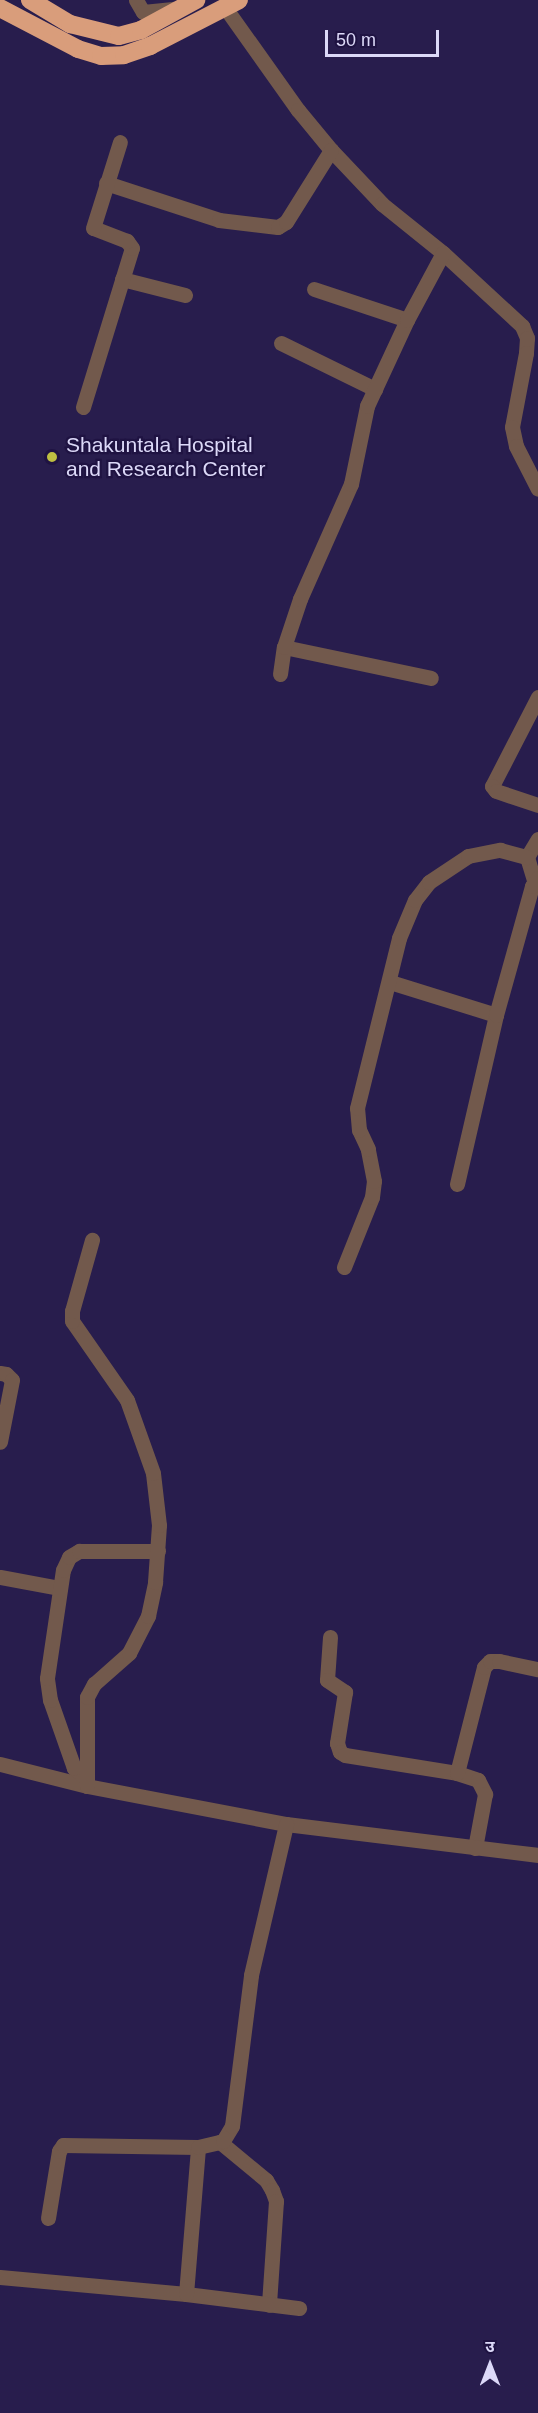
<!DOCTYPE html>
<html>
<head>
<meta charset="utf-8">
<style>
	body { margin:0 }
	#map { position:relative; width:538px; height:2413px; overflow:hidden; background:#281d4d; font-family:Arial,"Noto Sans Devanagari",sans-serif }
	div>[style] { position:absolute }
	.street>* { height:15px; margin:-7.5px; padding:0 7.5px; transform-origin:7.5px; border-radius:7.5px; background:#72594c }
	.highway>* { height:18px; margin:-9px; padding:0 9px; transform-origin:9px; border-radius:9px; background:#d99d7b }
	.dots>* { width:16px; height:16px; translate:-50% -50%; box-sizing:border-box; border:3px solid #1f1342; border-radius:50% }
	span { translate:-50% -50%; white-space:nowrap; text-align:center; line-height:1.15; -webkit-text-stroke:4.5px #1f1342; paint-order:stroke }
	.poi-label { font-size:21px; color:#dcd9f8 }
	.left { translate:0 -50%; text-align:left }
	.north { position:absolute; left:460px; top:2335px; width:60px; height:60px; -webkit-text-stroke:4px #1f1342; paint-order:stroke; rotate:0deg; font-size:16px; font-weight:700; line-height:24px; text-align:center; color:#dcd9f8 }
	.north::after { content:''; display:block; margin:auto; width:21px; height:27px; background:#dcd9f8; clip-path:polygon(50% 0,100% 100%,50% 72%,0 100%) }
	.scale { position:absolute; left:325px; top:30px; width:114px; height:27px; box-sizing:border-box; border:3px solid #dcd9f8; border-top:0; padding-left:8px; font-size:18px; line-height:21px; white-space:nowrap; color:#dcd9f8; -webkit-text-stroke:4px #1f1342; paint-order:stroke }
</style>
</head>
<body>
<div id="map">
	<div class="street">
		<i style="left:136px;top:0;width:14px;rotate:60deg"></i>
		<i style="left:143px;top:12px;width:30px;rotate:-6deg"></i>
		<i style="left:224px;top:6px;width:128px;rotate:54.6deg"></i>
		<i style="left:298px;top:110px;width:52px;rotate:50.5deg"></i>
		<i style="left:331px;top:150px;width:74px;rotate:46.6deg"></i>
		<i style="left:382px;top:204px;width:78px;rotate:38.8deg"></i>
		<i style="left:443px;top:253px;width:108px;rotate:42.7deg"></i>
		<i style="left:522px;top:326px;width:13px;rotate:67deg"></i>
		<i style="left:527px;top:338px;width:15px;rotate:94deg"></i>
		<i style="left:526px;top:353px;width:75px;rotate:100.7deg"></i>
		<i style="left:512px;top:427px;width:19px;rotate:78deg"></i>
		<i style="left:516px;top:446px;width:48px;rotate:62.9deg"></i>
		<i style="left:106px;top:183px;width:119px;rotate:18.1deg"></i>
		<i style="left:219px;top:220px;width:59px;rotate:6.8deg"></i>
		<i style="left:278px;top:227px;width:9px;rotate:-32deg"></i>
		<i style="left:286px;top:222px;width:85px;rotate:-58deg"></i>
		<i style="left:122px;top:279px;width:65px;rotate:14.3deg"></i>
		<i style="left:314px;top:289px;width:98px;rotate:18.4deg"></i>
		<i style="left:281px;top:343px;width:105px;rotate:26.1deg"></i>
		<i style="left:83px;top:407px;width:166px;rotate:-72.9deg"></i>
		<i style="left:132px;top:248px;width:9px;rotate:-126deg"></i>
		<i style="left:127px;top:241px;width:36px;rotate:-159deg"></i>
		<i style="left:93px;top:228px;width:90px;rotate:-72.6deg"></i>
		<i style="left:284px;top:647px;width:150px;rotate:11.9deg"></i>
		<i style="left:280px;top:674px;width:27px;rotate:-82deg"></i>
		<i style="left:284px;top:647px;width:51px;rotate:-71.6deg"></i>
		<i style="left:300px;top:599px;width:126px;rotate:-66.1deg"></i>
		<i style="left:351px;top:484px;width:80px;rotate:-78.4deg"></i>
		<i style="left:367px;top:406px;width:95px;rotate:-65.1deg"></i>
		<i style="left:407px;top:320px;width:76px;rotate:-61.8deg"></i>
		<i style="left:538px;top:697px;width:100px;rotate:117.3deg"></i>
		<i style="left:492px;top:786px;width:6px;rotate:51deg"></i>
		<i style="left:496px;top:791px;width:44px;rotate:18.4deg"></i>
		<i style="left:534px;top:880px;width:24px;rotate:-107deg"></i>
		<i style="left:527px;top:857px;width:21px;rotate:-59deg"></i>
		<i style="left:390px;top:982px;width:111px;rotate:17.3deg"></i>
		<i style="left:457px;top:1184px;width:173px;rotate:-77deg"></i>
		<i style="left:496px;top:1015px;width:134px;rotate:-74.4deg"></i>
		<i style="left:532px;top:886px;width:10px;rotate:-53deg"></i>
		<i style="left:344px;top:1267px;width:75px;rotate:-68.2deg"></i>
		<i style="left:372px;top:1197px;width:16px;rotate:-83deg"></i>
		<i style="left:374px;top:1181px;width:33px;rotate:-101deg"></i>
		<i style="left:368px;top:1149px;width:21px;rotate:-115deg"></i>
		<i style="left:359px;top:1130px;width:22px;rotate:-95deg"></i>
		<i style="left:357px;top:1108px;width:175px;rotate:-76.1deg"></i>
		<i style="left:399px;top:938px;width:41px;rotate:-67.2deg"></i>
		<i style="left:415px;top:900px;width:23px;rotate:-52deg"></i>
		<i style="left:429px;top:882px;width:47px;rotate:-33.7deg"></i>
		<i style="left:468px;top:856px;width:33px;rotate:-11deg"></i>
		<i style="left:500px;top:850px;width:28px;rotate:15deg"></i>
		<i style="left:0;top:1373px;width:6px;rotate:9deg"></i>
		<i style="left:6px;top:1374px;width:8px;rotate:45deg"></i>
		<i style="left:12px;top:1380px;width:63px;rotate:101deg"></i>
		<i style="left:0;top:1577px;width:61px;rotate:10.4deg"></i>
		<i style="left:330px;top:1637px;width:43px;rotate:94deg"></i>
		<i style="left:327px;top:1680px;width:22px;rotate:34deg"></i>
		<i style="left:345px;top:1692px;width:52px;rotate:98.9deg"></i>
		<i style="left:337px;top:1743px;width:9px;rotate:72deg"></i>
		<i style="left:340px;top:1752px;width:6px;rotate:31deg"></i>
		<i style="left:345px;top:1755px;width:113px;rotate:9.1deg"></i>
		<i style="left:457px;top:1773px;width:22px;rotate:18deg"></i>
		<i style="left:478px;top:1780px;width:16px;rotate:63deg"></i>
		<i style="left:485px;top:1794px;width:55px;rotate:100.5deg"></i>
		<i style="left:0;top:1764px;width:90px;rotate:14.2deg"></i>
		<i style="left:87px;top:1786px;width:203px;rotate:10.8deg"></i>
		<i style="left:286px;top:1824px;width:254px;rotate:7deg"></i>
		<i style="left:457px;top:1773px;width:109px;rotate:-75.7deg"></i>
		<i style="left:484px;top:1667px;width:8px;rotate:-45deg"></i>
		<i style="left:490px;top:1661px;width:9px"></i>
		<i style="left:499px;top:1661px;width:40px;rotate:12deg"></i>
		<i style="left:86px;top:1778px;width:16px;rotate:-140deg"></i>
		<i style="left:74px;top:1768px;width:72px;rotate:-109.4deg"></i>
		<i style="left:50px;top:1700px;width:22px;rotate:-98deg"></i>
		<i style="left:47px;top:1678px;width:109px;rotate:-81.6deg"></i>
		<i style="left:63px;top:1570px;width:14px;rotate:-65deg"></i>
		<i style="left:69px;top:1557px;width:12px;rotate:-31deg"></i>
		<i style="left:79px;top:1551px;width:79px"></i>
		<i style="left:87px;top:1786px;width:89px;rotate:-90deg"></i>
		<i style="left:87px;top:1697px;width:15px;rotate:-62deg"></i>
		<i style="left:94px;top:1684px;width:47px;rotate:-41.5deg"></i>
		<i style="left:129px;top:1653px;width:42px;rotate:-62.8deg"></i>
		<i style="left:148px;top:1616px;width:35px;rotate:-78deg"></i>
		<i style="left:155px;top:1582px;width:57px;rotate:-86deg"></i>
		<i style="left:159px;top:1525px;width:52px;rotate:-96.6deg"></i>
		<i style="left:153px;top:1473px;width:77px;rotate:-109.6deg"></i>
		<i style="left:127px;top:1400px;width:96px;rotate:-124.8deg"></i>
		<i style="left:72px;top:1321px;width:10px;rotate:-90deg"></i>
		<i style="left:72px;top:1311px;width:74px;rotate:-74.3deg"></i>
		<i style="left:220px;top:2142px;width:60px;rotate:39.6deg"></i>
		<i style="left:266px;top:2180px;width:12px;rotate:59deg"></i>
		<i style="left:272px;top:2190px;width:12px;rotate:70deg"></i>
		<i style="left:276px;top:2201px;width:104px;rotate:93.9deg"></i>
		<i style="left:48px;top:2218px;width:68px;rotate:-80.7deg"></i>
		<i style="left:59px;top:2151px;width:7px;rotate:-56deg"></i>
		<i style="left:63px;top:2145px;width:135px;rotate:0.8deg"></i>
		<i style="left:0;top:2277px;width:187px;rotate:5.2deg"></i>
		<i style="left:186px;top:2294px;width:114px;rotate:7.1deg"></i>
		<i style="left:186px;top:2294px;width:147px;rotate:-85.3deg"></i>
		<i style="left:198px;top:2147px;width:26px;rotate:-13deg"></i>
		<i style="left:223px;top:2141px;width:17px;rotate:-59deg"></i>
		<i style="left:232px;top:2126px;width:152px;rotate:-82.8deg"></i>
		<i style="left:251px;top:1975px;width:155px;rotate:-76.9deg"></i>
	</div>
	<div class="highway">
		<i style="left:30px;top:0;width:47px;rotate:31deg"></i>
		<i style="left:70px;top:24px;width:50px;rotate:13.8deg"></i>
		<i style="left:119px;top:36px;width:23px;rotate:-15deg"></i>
		<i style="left:141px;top:30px;width:63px;rotate:-28.6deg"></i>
		<i style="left:0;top:8px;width:88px;rotate:27.7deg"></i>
		<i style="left:78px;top:49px;width:24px;rotate:17deg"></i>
		<i style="left:101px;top:56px;width:23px;rotate:-2deg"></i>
		<i style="left:124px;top:55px;width:28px;rotate:-19deg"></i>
		<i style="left:150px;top:46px;width:100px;rotate:-27.3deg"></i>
	</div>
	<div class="dots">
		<i style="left:52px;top:457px;background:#bebf42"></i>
	</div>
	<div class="poi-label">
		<span class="left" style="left:66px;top:457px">Shakuntala Hospital<br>and Research Center</span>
	</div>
	<div class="north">उ</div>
	<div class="scale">50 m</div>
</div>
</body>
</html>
